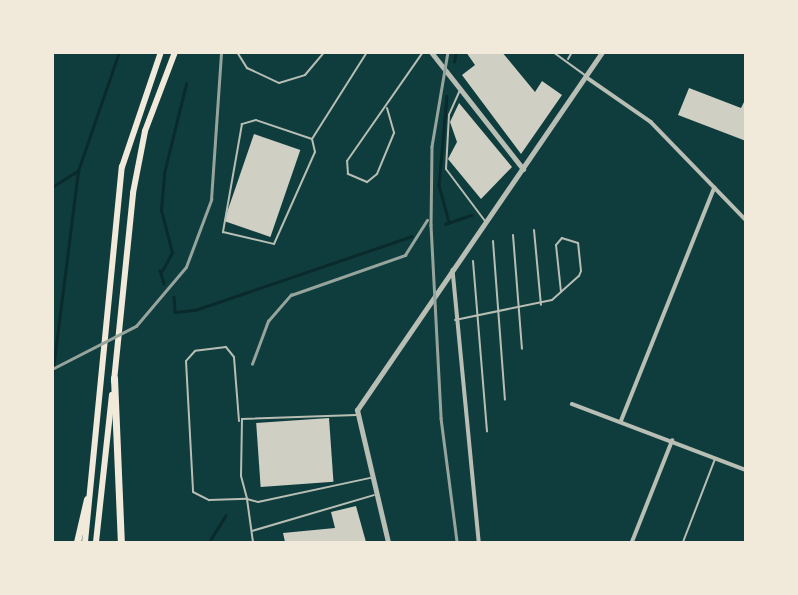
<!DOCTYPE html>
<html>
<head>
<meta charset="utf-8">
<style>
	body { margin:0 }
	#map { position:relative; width:798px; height:595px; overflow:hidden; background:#0f3d3e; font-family:Bitter,serif }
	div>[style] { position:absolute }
	.stream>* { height:2.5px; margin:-1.25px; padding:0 1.25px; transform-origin:1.25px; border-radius:1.25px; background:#0a2a2b }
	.building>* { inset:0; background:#cfcfc3; transform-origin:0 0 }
	.service>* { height:2px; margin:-1px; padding:0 1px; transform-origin:1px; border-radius:1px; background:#b8beb3 }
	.minor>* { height:3.5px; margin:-1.75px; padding:0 1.75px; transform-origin:1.75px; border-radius:1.75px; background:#b8beb3 }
	.tertiary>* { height:5px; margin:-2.5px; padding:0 2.5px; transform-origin:2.5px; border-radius:2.5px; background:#b8beb3 }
	.primary>* { height:6px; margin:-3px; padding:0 3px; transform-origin:3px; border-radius:3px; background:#f1e9da }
	.motorway>* { height:7px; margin:-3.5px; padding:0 3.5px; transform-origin:3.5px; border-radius:3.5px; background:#f1e9da }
	.rail>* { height:2.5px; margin:-1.25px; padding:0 1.25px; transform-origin:1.25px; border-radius:1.25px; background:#97a49c }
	span { translate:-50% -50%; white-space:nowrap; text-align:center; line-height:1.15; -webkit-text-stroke:5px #f1e9da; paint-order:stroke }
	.frame { position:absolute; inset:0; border:54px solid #f1e9da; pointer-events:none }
</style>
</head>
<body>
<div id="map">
	<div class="stream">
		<i style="left:454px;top:62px;width:10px;rotate:-79deg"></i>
		<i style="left:447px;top:96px;width:89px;rotate:95.1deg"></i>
		<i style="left:439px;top:185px;width:39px;rotate:75deg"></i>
		<i style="left:52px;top:187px;width:31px;rotate:-32deg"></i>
		<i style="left:445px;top:224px;width:28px;rotate:-19deg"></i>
		<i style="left:160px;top:270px;width:14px;rotate:73deg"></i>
		<i style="left:162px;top:271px;width:21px;rotate:-61deg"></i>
		<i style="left:172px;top:253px;width:44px;rotate:-104.3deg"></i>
		<i style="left:161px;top:210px;width:37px;rotate:-85deg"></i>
		<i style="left:164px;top:173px;width:92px;rotate:-76.1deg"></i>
		<i style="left:174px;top:297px;width:15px;rotate:86deg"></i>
		<i style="left:175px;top:312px;width:20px;rotate:-6deg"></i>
		<i style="left:195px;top:310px;width:229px;rotate:-18.8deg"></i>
		<i style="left:52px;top:377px;width:208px;rotate:-82.8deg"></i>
		<i style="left:78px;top:171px;width:126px;rotate:-71deg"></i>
		<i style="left:209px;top:542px;width:31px;rotate:-58deg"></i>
	</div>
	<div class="building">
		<i style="clip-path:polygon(466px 52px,502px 52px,535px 92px,542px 81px,562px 95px,521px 154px,462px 75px,475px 65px)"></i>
		<i style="clip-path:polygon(689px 88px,741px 108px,746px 98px,746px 141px,678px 115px)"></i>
		<i style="clip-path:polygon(459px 103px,512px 167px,481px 199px,448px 159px,457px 142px,450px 122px)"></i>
		<i style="left:254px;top:134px;width:49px;height:92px;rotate:19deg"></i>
		<i style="left:329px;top:418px;width:64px;height:73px;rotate:86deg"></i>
		<i style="clip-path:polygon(356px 506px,366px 542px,285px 542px,283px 533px,335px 528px,331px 512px)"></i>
	</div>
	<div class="service">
		<i style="left:237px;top:52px;width:19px;rotate:58deg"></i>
		<i style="left:247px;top:68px;width:35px;rotate:25deg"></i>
		<i style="left:279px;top:83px;width:27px;rotate:-17deg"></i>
		<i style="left:305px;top:75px;width:30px;rotate:-50deg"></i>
		<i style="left:553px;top:52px;width:39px;rotate:36deg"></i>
		<i style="left:568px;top:59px;width:8px;rotate:-60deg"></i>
		<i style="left:460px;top:90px;width:27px;rotate:114deg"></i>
		<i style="left:449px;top:115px;width:54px;rotate:93.2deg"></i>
		<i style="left:446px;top:169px;width:65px;rotate:53.1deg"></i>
		<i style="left:387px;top:108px;width:26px;rotate:74deg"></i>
		<i style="left:394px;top:133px;width:44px;rotate:112.5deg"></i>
		<i style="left:377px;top:174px;width:13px;rotate:141deg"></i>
		<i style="left:367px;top:182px;width:21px;rotate:-157deg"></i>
		<i style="left:348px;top:174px;width:13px;rotate:-94deg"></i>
		<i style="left:347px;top:161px;width:133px;rotate:-55.1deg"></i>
		<i style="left:312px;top:139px;width:59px;rotate:-161.3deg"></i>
		<i style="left:256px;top:120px;width:15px;rotate:164deg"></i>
		<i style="left:242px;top:124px;width:110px;rotate:100deg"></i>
		<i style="left:223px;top:232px;width:52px;rotate:13.2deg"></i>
		<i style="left:274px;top:244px;width:101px;rotate:-66deg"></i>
		<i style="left:315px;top:152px;width:13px;rotate:-103deg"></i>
		<i style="left:312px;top:139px;width:103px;rotate:-57.7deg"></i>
		<i style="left:534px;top:230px;width:75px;rotate:84.7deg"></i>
		<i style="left:513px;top:235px;width:114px;rotate:85.5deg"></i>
		<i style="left:493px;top:241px;width:159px;rotate:85.7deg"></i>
		<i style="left:473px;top:261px;width:171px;rotate:85.3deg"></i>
		<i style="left:455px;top:320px;width:99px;rotate:-11.7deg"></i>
		<i style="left:552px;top:300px;width:36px;rotate:-42deg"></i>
		<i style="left:579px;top:276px;width:5px;rotate:-68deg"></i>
		<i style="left:581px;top:271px;width:28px;rotate:-96deg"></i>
		<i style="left:578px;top:243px;width:17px;rotate:-163deg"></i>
		<i style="left:562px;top:238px;width:9px;rotate:131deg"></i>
		<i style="left:556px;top:245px;width:47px;rotate:83.9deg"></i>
		<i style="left:356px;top:415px;width:114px;rotate:178deg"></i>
		<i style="left:242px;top:419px;width:57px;rotate:91deg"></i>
		<i style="left:241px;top:476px;width:24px;rotate:75deg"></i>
		<i style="left:247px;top:499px;width:11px;rotate:15deg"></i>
		<i style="left:258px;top:502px;width:115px;rotate:-12.1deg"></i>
		<i style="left:239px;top:421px;width:64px;rotate:-94.5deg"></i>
		<i style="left:234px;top:357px;width:13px;rotate:-129deg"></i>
		<i style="left:226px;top:347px;width:31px;rotate:173deg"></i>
		<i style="left:195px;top:351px;width:13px;rotate:132deg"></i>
		<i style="left:186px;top:361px;width:131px;rotate:86.9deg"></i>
		<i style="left:193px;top:492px;width:18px;rotate:27deg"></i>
		<i style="left:209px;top:500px;width:38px;rotate:-2deg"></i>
		<i style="left:247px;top:499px;width:43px;rotate:82.1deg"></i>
		<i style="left:252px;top:531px;width:127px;rotate:-16.4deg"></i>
		<i style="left:683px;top:542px;width:89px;rotate:-68.9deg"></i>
	</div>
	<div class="minor">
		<i style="left:586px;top:77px;width:79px;rotate:34.7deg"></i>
		<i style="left:651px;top:122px;width:136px;rotate:45.9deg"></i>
		<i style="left:453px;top:270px;width:273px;rotate:84.5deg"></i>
		<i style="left:572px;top:404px;width:186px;rotate:20.8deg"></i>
		<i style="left:621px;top:421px;width:251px;rotate:-68.2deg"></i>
		<i style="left:632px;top:542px;width:109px;rotate:-68.4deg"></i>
	</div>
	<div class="tertiary">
		<i style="left:431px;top:52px;width:149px;rotate:51.8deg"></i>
		<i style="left:388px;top:542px;width:136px;rotate:-103.2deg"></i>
		<i style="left:357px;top:410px;width:434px;rotate:-55.6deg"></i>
	</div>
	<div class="primary">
		<i style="left:114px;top:381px;width:189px;rotate:-84.2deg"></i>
		<i style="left:133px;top:193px;width:63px;rotate:-79deg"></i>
		<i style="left:145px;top:131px;width:85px;rotate:-69.2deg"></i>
		<i style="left:85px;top:542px;width:377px;rotate:-84.4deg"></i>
		<i style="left:122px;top:167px;width:121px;rotate:-71.3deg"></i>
		<i style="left:96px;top:542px;width:148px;rotate:-83.8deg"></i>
	</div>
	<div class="motorway">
		<i style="left:114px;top:378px;width:164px;rotate:87.6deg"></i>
		<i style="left:77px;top:542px;width:44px;rotate:-76.9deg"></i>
	</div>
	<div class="rail">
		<i style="left:448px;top:52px;width:96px;rotate:99.6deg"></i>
		<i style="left:432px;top:147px;width:78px;rotate:90.7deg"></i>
		<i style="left:431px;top:225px;width:193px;rotate:87deg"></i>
		<i style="left:441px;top:418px;width:125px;rotate:82.6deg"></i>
		<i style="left:252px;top:364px;width:46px;rotate:-69.6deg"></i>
		<i style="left:268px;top:321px;width:35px;rotate:-49deg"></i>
		<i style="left:291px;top:295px;width:121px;rotate:-19.3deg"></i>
		<i style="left:405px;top:255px;width:41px;rotate:-57.8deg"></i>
		<i style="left:52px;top:369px;width:94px;rotate:-27.1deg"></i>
		<i style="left:136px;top:326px;width:77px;rotate:-49.7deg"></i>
		<i style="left:186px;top:267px;width:72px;rotate:-69.5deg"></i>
		<i style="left:211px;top:200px;width:148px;rotate:-86.1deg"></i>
	</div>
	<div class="frame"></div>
</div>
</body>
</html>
